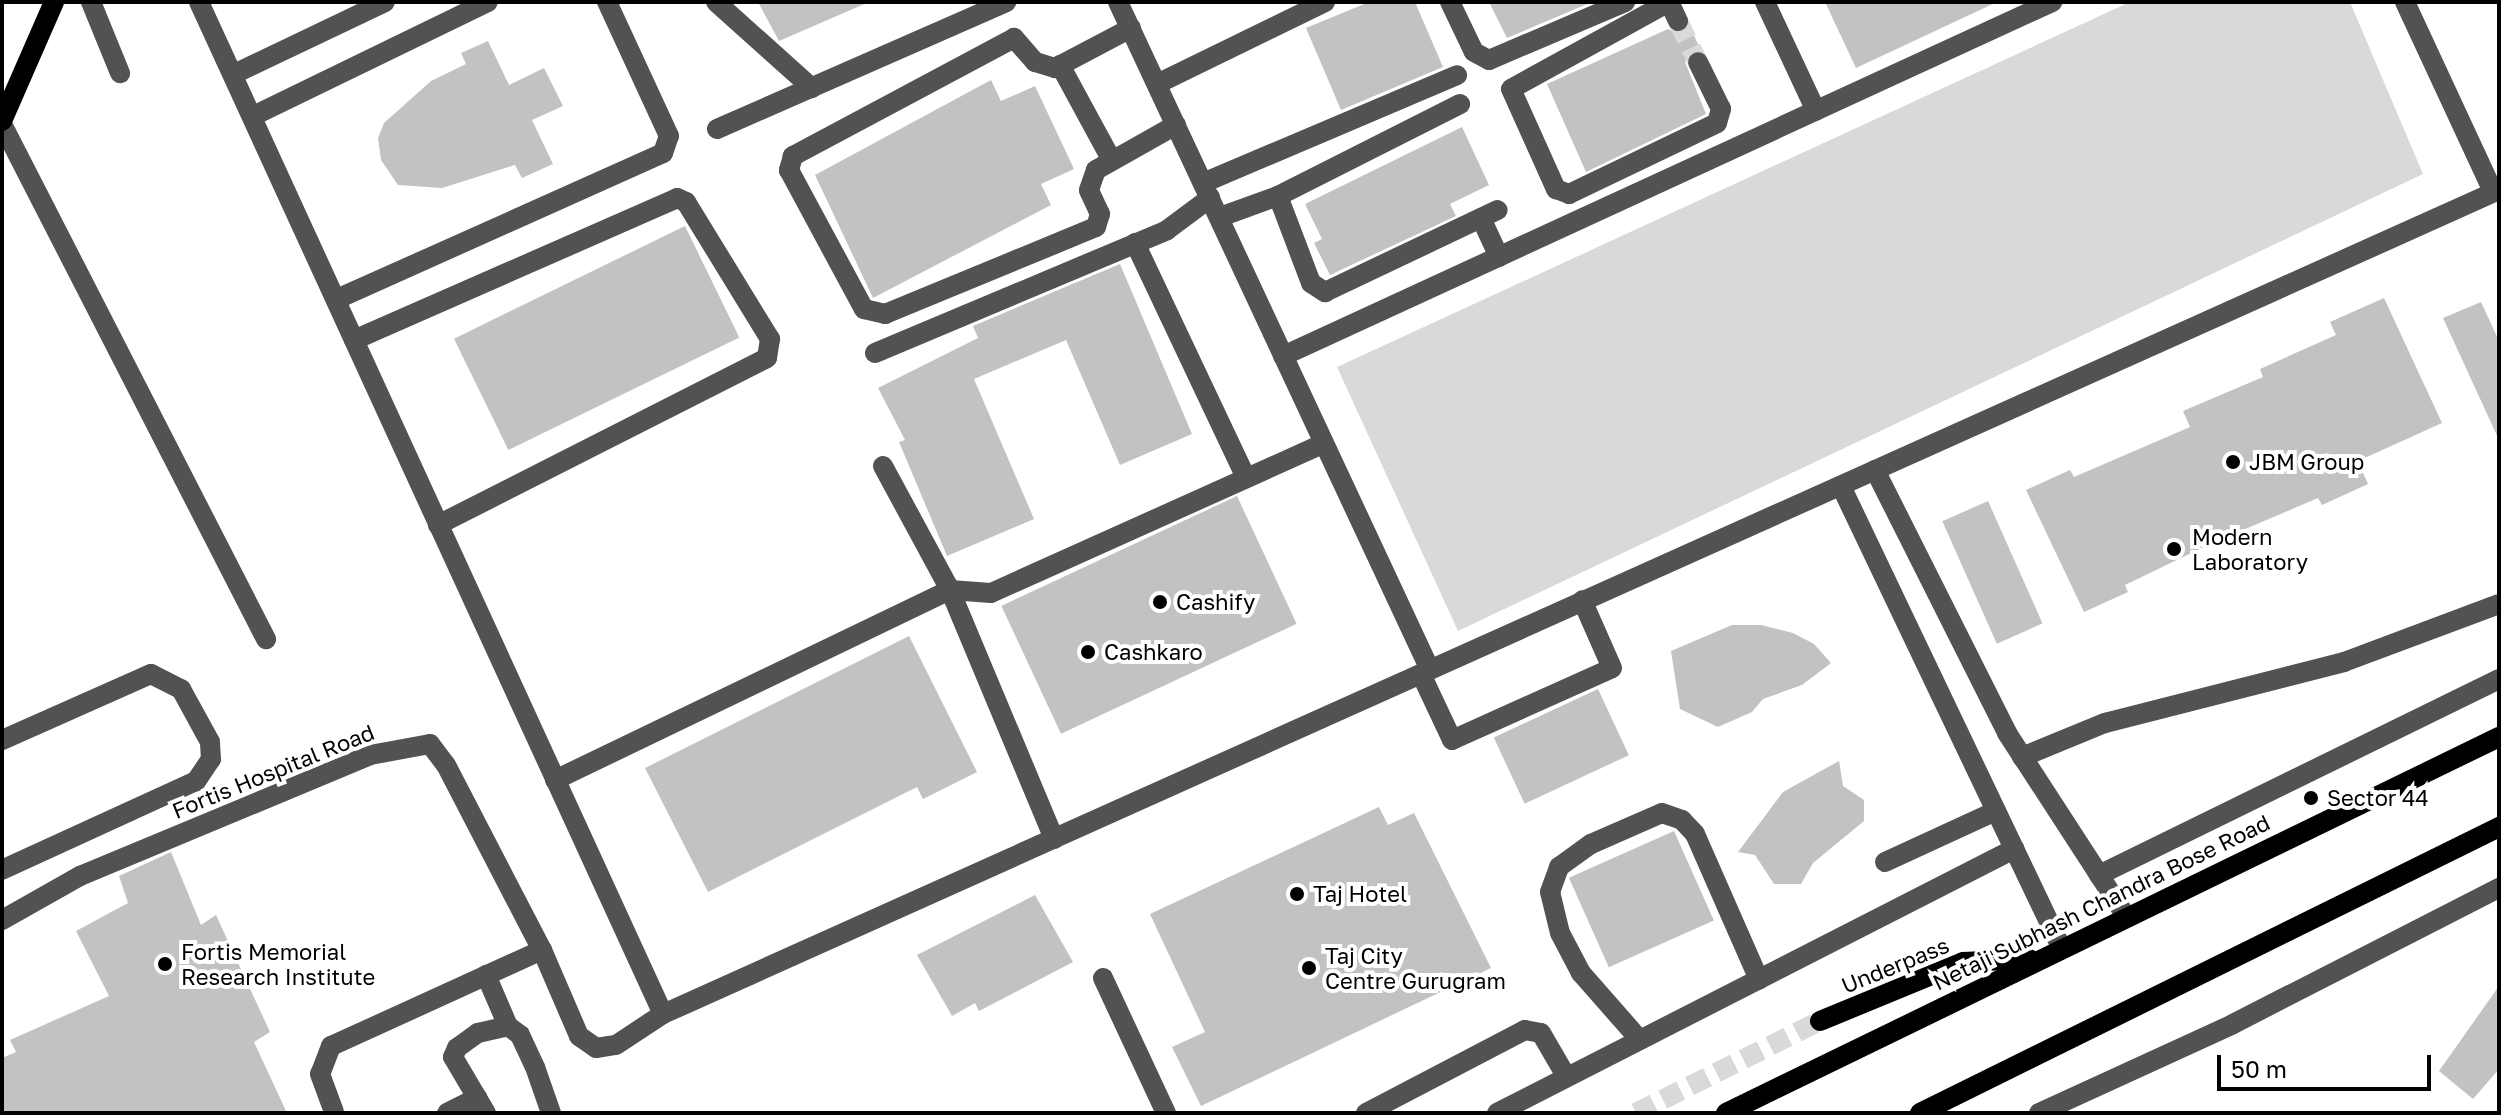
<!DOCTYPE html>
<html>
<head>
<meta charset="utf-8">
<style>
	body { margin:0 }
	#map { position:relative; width:2501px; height:1115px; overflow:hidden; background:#fff; font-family:"Golos Text",sans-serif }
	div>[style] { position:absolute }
	.green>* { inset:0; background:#d9d9d9 }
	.building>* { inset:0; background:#c2c2c2; transform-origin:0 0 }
	.minor-tunnel>* { height:20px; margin-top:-10px; transform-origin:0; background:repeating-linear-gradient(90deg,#d9d9d9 0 20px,transparent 0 30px) }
	.major-tunnel>* { height:20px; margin-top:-10px; transform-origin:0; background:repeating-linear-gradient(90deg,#d9d9d9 0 20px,transparent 0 30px) }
	.minor>* { height:20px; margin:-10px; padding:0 10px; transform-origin:10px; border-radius:10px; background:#525252 }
	.major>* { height:20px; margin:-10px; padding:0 10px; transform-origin:10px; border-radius:10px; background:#000 }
	.dots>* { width:22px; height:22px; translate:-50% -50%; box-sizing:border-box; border:4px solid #fff; border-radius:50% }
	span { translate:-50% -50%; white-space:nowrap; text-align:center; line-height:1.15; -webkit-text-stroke:8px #fff; paint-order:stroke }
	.poi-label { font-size:22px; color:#000 }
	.left { translate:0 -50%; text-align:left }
	.street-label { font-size:22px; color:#000 }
	.frame { position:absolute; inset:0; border:4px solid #000; pointer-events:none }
	.scale { position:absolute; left:2217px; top:1055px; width:214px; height:36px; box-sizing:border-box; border:4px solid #000; border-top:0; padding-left:10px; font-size:24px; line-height:28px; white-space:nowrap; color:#000; -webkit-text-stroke:6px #fff; paint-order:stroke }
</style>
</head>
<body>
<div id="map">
	<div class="green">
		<i style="clip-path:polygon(2130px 2px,2350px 2px,2423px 174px,1458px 631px,1337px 367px)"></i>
	</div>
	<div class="building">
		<i style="clip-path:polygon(758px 2px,869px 2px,779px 41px)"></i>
		<i style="clip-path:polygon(1369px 2px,1415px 2px,1443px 67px,1341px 110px,1306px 28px)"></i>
		<i style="clip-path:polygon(1489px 2px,1592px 2px,1507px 38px)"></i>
		<i style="clip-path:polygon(1825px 2px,1997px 2px,1856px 68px)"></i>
		<i style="clip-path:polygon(1690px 26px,1700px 49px,1692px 51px,1685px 62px,1706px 114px,1586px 172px,1547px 84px,1668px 29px,1678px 34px)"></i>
		<i style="clip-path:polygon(488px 41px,509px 85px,544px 68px,563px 106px,532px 120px,553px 164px,522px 178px,515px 165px,442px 188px,398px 185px,381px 160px,378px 138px,384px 123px,431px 81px,466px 64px,461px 53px)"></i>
		<i style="clip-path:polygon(991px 80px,1001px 101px,1035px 86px,1074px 169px,1041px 184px,1051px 205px,873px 298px,815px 175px)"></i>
		<i style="clip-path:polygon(1462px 127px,1489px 185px,1450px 204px,1456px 216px,1330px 275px,1314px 243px,1322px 239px,1305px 204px)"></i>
		<i style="left:685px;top:226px;width:124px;height:257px;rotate:64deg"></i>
		<i style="clip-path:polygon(1120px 264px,1192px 434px,1120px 465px,1066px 340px,974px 379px,1034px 519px,947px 556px,899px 442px,905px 440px,878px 388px,978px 338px,973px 326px)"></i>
		<i style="clip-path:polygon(2384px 298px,2442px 423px,2358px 461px,2368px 484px,2322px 505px,2318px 498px,2208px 545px,2125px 585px,2128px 592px,2084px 612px,2026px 490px,2070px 470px,2074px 477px,2190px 427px,2183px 411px,2263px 377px,2260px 369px,2336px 335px,2330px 322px)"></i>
		<i style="clip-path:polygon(2481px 302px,2499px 341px,2499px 440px,2443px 318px)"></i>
		<i style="left:1237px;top:496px;width:141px;height:260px;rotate:65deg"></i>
		<i style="left:1988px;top:501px;width:134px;height:50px;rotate:66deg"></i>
		<i style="clip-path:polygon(1732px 625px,1761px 625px,1793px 633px,1814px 644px,1831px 663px,1802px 685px,1763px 699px,1752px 712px,1718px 727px,1680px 709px,1671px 651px)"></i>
		<i style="clip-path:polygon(909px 636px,977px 772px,923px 799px,917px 787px,708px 892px,645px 768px)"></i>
		<i style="left:1598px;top:689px;width:73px;height:115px;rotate:65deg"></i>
		<i style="clip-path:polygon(1839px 761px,1843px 786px,1864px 800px,1864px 821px,1813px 863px,1801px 884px,1774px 884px,1755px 855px,1738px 852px,1783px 792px)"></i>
		<i style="clip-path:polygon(1379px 807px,1388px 825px,1414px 813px,1491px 968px,1201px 1106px,1172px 1047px,1205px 1032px,1150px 914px)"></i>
		<i style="left:1674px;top:831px;width:98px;height:115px;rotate:66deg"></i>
		<i style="clip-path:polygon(171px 852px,201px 925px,216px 915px,270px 1032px,254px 1042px,287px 1113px,2px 1113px,2px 1058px,16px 1052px,10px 1040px,109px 996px,76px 931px,128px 903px,119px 876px)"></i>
		<i style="clip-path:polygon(1035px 895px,1073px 962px,979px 1011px,975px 1003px,952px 1016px,917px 955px)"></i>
		<i style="clip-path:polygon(2499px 986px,2499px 1069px,2473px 1099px,2439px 1071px)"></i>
	</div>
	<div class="minor-tunnel">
		<i style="left:1678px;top:21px;width:46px;rotate:64deg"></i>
	</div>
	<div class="major-tunnel">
		<i style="left:1636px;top:1113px;width:206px;rotate:-26.6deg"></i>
	</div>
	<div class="minor">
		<i style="left:91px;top:2px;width:77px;rotate:67.8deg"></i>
		<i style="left:199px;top:2px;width:1113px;rotate:65.37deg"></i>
		<i style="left:716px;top:2px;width:129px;rotate:41.9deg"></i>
		<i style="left:1118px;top:2px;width:737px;rotate:64.96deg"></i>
		<i style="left:1450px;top:2px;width:55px;rotate:64.4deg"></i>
		<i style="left:1474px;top:52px;width:17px;rotate:28deg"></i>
		<i style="left:1489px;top:60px;width:148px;rotate:-23.1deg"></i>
		<i style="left:1765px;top:2px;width:120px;rotate:64.9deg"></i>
		<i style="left:2405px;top:2px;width:209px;rotate:65.1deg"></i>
		<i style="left:1678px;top:21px;width:21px;rotate:-115deg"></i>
		<i style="left:1669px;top:2px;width:180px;rotate:151.2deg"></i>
		<i style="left:1511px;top:89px;width:110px;rotate:65.8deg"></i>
		<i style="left:1556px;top:189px;width:14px;rotate:21deg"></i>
		<i style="left:1569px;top:194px;width:164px;rotate:-25.6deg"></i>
		<i style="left:1717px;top:123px;width:15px;rotate:-74deg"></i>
		<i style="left:1721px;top:109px;width:52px;rotate:-116.1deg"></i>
		<i style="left:1131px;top:28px;width:86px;rotate:152.2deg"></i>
		<i style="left:1055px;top:68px;width:21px;rotate:-163deg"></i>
		<i style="left:1035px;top:62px;width:32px;rotate:-131deg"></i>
		<i style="left:1014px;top:38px;width:251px;rotate:151.9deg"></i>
		<i style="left:793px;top:156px;width:15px;rotate:106deg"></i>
		<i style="left:789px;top:170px;width:158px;rotate:61.7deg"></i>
		<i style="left:864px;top:309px;width:22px;rotate:13deg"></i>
		<i style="left:885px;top:314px;width:228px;rotate:-22.4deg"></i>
		<i style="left:1096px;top:227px;width:14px;rotate:-73deg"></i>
		<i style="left:1100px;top:214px;width:26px;rotate:-115deg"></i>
		<i style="left:1089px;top:190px;width:21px;rotate:-71deg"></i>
		<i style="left:1096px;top:170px;width:92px;rotate:-29.4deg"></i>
		<i style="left:1060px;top:65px;width:107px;rotate:61.5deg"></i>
		<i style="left:234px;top:74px;width:167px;rotate:-25.5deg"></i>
		<i style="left:1157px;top:84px;width:187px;rotate:-26deg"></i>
		<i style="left:253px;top:116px;width:261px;rotate:-25.9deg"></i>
		<i style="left:2px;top:124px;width:579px;rotate:62.86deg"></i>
		<i style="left:717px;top:129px;width:316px;rotate:-23.7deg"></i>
		<i style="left:1203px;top:183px;width:276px;rotate:-23deg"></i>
		<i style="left:1278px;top:196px;width:93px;rotate:69.2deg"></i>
		<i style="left:1311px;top:283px;width:17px;rotate:33deg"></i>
		<i style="left:1325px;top:292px;width:191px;rotate:-25.4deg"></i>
		<i style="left:1220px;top:217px;width:62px;rotate:-19.9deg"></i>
		<i style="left:1278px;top:196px;width:204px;rotate:-26.8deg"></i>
		<i style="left:1481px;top:218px;width:43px;rotate:65.2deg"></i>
		<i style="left:1135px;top:243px;width:260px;rotate:64.7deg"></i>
		<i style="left:337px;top:299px;width:357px;rotate:-24.1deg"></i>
		<i style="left:663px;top:153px;width:18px;rotate:-71deg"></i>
		<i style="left:669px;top:136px;width:148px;rotate:-114.8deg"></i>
		<i style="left:354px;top:340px;width:353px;rotate:-23.7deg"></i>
		<i style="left:677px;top:198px;width:10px;rotate:24deg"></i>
		<i style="left:686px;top:202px;width:161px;rotate:58.5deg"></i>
		<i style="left:770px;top:339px;width:19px;rotate:99deg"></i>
		<i style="left:767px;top:358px;width:369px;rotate:153.1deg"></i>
		<i style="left:875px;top:353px;width:317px;rotate:-22.8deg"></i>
		<i style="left:1167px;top:230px;width:54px;rotate:-36.7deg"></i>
		<i style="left:1283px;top:356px;width:847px;rotate:-24.72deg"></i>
		<i style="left:883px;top:466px;width:141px;rotate:61.6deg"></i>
		<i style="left:950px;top:590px;width:41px;rotate:4.2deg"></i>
		<i style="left:991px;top:593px;width:363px;rotate:-24.2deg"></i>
		<i style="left:1875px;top:470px;width:294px;rotate:63.3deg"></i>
		<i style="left:2007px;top:733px;width:218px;rotate:57deg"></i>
		<i style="left:1841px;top:486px;width:511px;rotate:64.49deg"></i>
		<i style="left:1421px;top:674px;width:73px;rotate:64.8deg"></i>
		<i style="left:1452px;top:740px;width:175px;rotate:-24.2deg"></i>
		<i style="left:1612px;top:668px;width:74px;rotate:-113.8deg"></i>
		<i style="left:2px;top:740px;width:163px;rotate:-23.9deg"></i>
		<i style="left:151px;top:674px;width:34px;rotate:27deg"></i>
		<i style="left:181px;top:689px;width:60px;rotate:61.3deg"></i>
		<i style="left:210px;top:742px;width:17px;rotate:87deg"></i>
		<i style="left:211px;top:759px;width:27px;rotate:124deg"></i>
		<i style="left:196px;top:781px;width:213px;rotate:155.4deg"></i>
		<i style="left:2022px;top:757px;width:90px;rotate:-22.3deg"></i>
		<i style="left:2105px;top:723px;width:247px;rotate:-14.3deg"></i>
		<i style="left:2344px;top:662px;width:165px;rotate:-20.5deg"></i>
		<i style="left:555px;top:780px;width:438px;rotate:-25.7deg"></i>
		<i style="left:950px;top:590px;width:270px;rotate:67.3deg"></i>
		<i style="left:1885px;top:862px;width:122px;rotate:-24.7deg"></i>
		<i style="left:2099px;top:875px;width:445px;rotate:-26.1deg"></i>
		<i style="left:2px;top:920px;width:90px;rotate:-29.4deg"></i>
		<i style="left:80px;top:876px;width:314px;rotate:-22.6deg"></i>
		<i style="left:370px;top:755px;width:61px;rotate:-10.4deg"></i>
		<i style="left:430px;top:744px;width:26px;rotate:53deg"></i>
		<i style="left:446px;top:765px;width:208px;rotate:62.6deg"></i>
		<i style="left:542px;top:950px;width:232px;rotate:155.5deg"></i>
		<i style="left:331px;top:1046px;width:30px;rotate:111deg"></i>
		<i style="left:320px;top:1074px;width:40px;rotate:69.8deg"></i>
		<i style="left:542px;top:950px;width:94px;rotate:66.7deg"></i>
		<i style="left:579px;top:1036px;width:21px;rotate:35deg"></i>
		<i style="left:596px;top:1048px;width:20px;rotate:-9deg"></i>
		<i style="left:616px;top:1045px;width:56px;rotate:-33.4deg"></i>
		<i style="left:663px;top:1014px;width:2012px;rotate:-24.17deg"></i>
		<i style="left:486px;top:975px;width:56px;rotate:66.7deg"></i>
		<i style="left:508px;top:1026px;width:15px;rotate:37deg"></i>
		<i style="left:520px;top:1035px;width:35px;rotate:65deg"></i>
		<i style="left:535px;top:1067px;width:49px;rotate:70.8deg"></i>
		<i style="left:1103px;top:978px;width:149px;rotate:65deg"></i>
		<i style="left:1639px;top:1039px;width:88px;rotate:-131.3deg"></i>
		<i style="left:1581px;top:973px;width:45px;rotate:-117.7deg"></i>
		<i style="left:1560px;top:933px;width:42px;rotate:-103.7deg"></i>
		<i style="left:1550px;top:892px;width:27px;rotate:-70deg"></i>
		<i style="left:1559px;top:867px;width:39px;rotate:-36deg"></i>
		<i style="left:1591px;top:844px;width:77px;rotate:-23.6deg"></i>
		<i style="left:1662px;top:813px;width:21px;rotate:19deg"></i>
		<i style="left:1682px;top:820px;width:19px;rotate:47deg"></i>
		<i style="left:1695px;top:834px;width:159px;rotate:66.3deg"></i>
		<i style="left:447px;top:1113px;width:34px;rotate:-27deg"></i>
		<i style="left:486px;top:1113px;width:65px;rotate:-120.5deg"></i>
		<i style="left:453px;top:1057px;width:10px;rotate:-66deg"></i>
		<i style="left:457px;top:1048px;width:26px;rotate:-36deg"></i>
		<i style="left:478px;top:1033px;width:31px;rotate:-13deg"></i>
		<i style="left:1366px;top:1113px;width:179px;rotate:-27.6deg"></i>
		<i style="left:1525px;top:1030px;width:16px;rotate:11deg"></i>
		<i style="left:1541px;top:1033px;width:50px;rotate:59.8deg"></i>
		<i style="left:1497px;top:1113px;width:581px;rotate:-27.05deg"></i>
		<i style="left:2039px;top:1113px;width:213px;rotate:-24.6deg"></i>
		<i style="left:2233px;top:1024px;width:299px;rotate:-27.1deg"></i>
	</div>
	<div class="major">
		<i style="left:2px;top:121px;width:130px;rotate:-66.4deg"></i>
		<i style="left:1820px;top:1021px;width:155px;rotate:-22.4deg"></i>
		<i style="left:1963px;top:962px;width:66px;rotate:-2.6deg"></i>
		<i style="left:1726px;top:1113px;width:860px;rotate:-25.94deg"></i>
		<i style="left:1920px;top:1113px;width:646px;rotate:-26.29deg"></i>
	</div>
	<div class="dots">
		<i style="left:2233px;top:462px;background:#000"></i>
		<i style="left:2174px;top:549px;background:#000"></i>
		<i style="left:1160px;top:602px;background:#000"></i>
		<i style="left:1088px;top:652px;background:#000"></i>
		<i style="left:2311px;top:798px;background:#000"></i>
		<i style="left:1297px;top:894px;background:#000"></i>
		<i style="left:165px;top:964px;background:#000"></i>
		<i style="left:1309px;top:968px;background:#000"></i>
	</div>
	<div class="poi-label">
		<span class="left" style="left:2249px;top:462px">JBM Group</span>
		<span class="left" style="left:2192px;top:549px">Modern<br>Laboratory</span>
		<span class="left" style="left:1176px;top:602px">Cashify</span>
		<span class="left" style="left:1104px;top:652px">Cashkaro</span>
		<span class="left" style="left:2327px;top:798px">Sector 44</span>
		<span class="left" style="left:1313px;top:894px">Taj Hotel</span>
		<span class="left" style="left:181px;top:964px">Fortis Memorial<br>Research Institute</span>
		<span class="left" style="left:1325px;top:968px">Taj City<br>Centre Gurugram</span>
	</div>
	<div class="street-label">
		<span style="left:273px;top:771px;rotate:-22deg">Fortis Hospital Road</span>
		<span style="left:2101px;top:902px;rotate:-26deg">Netaji Subhash Chandra Bose Road</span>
		<span style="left:1895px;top:965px;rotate:-22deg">Underpass</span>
	</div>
	<div class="frame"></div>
	<div class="scale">50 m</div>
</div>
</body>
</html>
